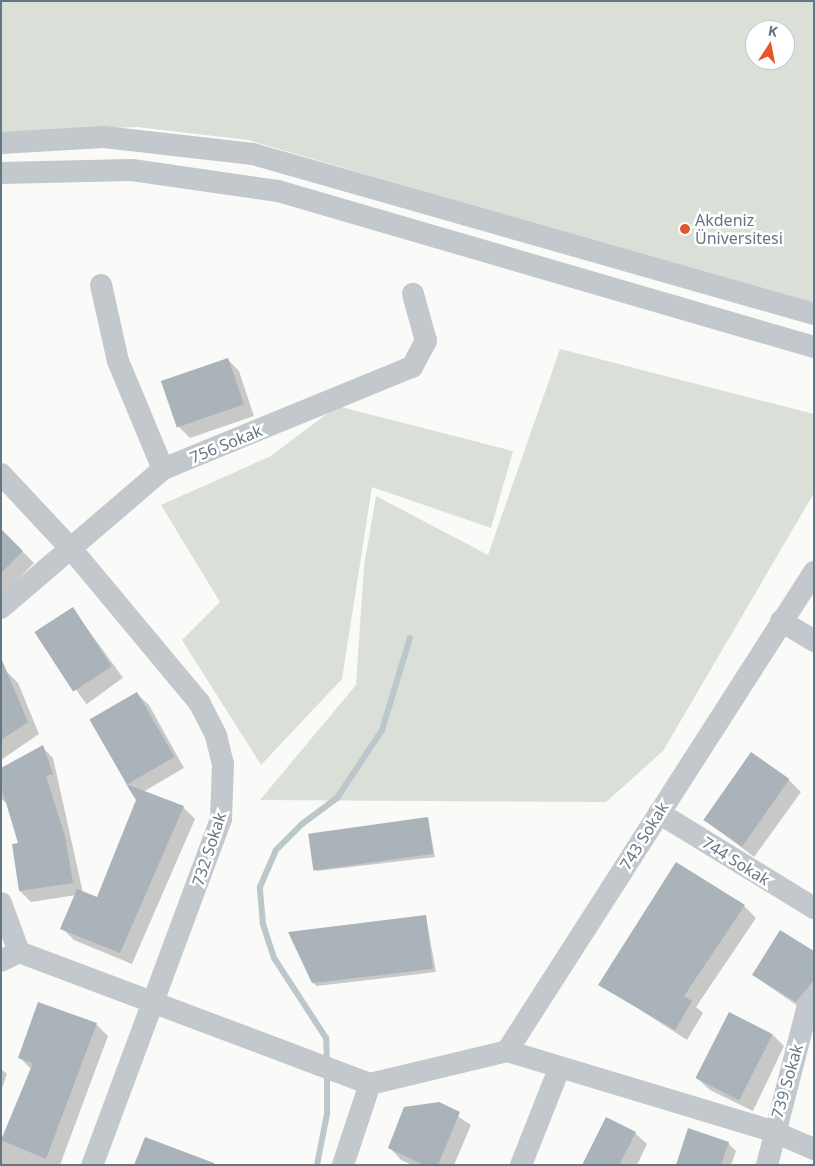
<!DOCTYPE html>
<html>
<head>
<meta charset="utf-8">
<style>
	body { margin:0 }
	#map { position:relative; width:815px; height:1166px; overflow:hidden; background:#fafaf8; font-family:"Noto Sans",sans-serif }
	div>[style] { position:absolute }
	.green>* { inset:0; background:#dadfd7 }
	.shadow>* { inset:0; background:#0003; transform-origin:0 0 }
	.stream>* { height:6px; margin:-3px; padding:0 3px; transform-origin:3px; border-radius:3px; background:#bbc7cb }
	.building>* { inset:0; background:#aab3b9; transform-origin:0 0 }
	.minor>* { height:22px; margin:-11px; padding:0 11px; transform-origin:11px; border-radius:11px; background:#c3c8cc }
	.dots>* { width:14px; height:14px; translate:-50% -50%; box-sizing:border-box; border:2px solid #fff; border-radius:50% }
	span { translate:-50% -50%; white-space:nowrap; text-align:center; line-height:1.15; -webkit-text-stroke:5px #fff; paint-order:stroke }
	.poi-label { font-size:16px; color:#657683 }
	.left { translate:0 -50%; text-align:left }
	.street-label { font-size:16px; color:#657683 }
	.frame { position:absolute; inset:0; border:2px solid #657683; pointer-events:none }
	.north { position:absolute; left:745px; top:20px; width:50px; height:50px; box-sizing:border-box; background:#fff; border:1px solid #c1c8cd; border-radius:50%; rotate:11deg; font-size:14px; font-weight:700; line-height:20px; text-align:center; color:#657683 }
	.north::after { content:''; display:block; margin:auto; width:18px; height:22px; background:#e4572e; clip-path:polygon(50% 0,100% 100%,50% 72%,0 100%) }
</style>
</head>
<body>
<div id="map">
	<div class="green">
		<i style="clip-path:polygon(evenodd,1px 1px,814px 1px,814px 306px,248px 140px,137px 127px,1px 132px,1px 1px,755px 30px,785px 30px,785px 60px,755px 60px,755px 30px)"></i>
		<i style="clip-path:polygon(560px 349px,814px 414px,814px 493px,663px 751px,606px 802px,260px 800px,356px 685px,364px 566px,376px 496px,488px 555px)"></i>
		<i style="clip-path:polygon(337px 406px,513px 451px,491px 528px,372px 487px,342px 679px,261px 765px,182px 640px,220px 602px,161px 505px,271px 456px)"></i>
	</div>
	<div class="shadow">
		<i style="clip-path:polygon(227px 359px,239px 371px,254px 416px,190px 438px,178px 426px)"></i>
		<i style="clip-path:polygon(1px 530px,34px 563px,1px 596px)"></i>
		<i style="left:73px;top:609px;width:85px;height:45px;rotate:54deg"></i>
		<i style="clip-path:polygon(6px 671px,18px 683px,39px 734px,1px 760px,1px 673px)"></i>
		<i style="clip-path:polygon(137px 694px,149px 705px,184px 768px,143px 792px,183px 807px,195px 819px,132px 964px,74px 940px,62px 928px,76px 895px,31px 902px,20px 891px,20px 844px,8px 805px,1px 798px,1px 770px,42px 747px,53px 758px,83px 893px,98px 899px,137px 800px,91px 719px)"></i>
		<i style="clip-path:polygon(789px 780px,801px 792px,754px 857px,705px 819px)"></i>
		<i style="clip-path:polygon(428px 819px,435px 857px,317px 871px,313px 868px)"></i>
		<i style="clip-path:polygon(744px 906px,756px 918px,696px 1007px,703px 1013px,687px 1040px,600px 984px)"></i>
		<i style="clip-path:polygon(426px 917px,436px 972px,317px 986px,313px 983px)"></i>
		<i style="clip-path:polygon(814px 952px,814px 1005px,808px 1013px,753px 975px)"></i>
		<i style="clip-path:polygon(96px 1024px,108px 1036px,60px 1165px,1px 1165px,1px 1142px,31px 1069px,20px 1058px)"></i>
		<i style="clip-path:polygon(773px 1035px,784px 1046px,753px 1111px,710px 1090px,698px 1079px)"></i>
		<i style="clip-path:polygon(1px 1069px,7px 1074px,1px 1091px)"></i>
		<i style="clip-path:polygon(439px 1104px,471px 1125px,454px 1165px,412px 1165px,401px 1160px,390px 1148px)"></i>
		<i style="clip-path:polygon(635px 1133px,647px 1144px,637px 1165px,583px 1165px)"></i>
		<i style="clip-path:polygon(728px 1143px,736px 1151px,731px 1165px,677px 1165px)"></i>
	</div>
	<div class="stream">
		<i style="left:327px;top:1063px;width:25px;rotate:-92deg"></i>
		<i style="left:326px;top:1038px;width:95px;rotate:-123deg"></i>
		<i style="left:274px;top:958px;width:36px;rotate:-108deg"></i>
		<i style="left:263px;top:924px;width:37px;rotate:-95deg"></i>
		<i style="left:260px;top:887px;width:40px;rotate:-66.6deg"></i>
		<i style="left:276px;top:850px;width:37px;rotate:-45deg"></i>
		<i style="left:302px;top:824px;width:44px;rotate:-36.6deg"></i>
		<i style="left:337px;top:798px;width:82px;rotate:-56.5deg"></i>
		<i style="left:382px;top:730px;width:96px;rotate:-73.1deg"></i>
		<i style="left:317px;top:1165px;width:52px;rotate:-78.9deg"></i>
		<i style="left:327px;top:1114px;width:41px;rotate:-90deg"></i>
	</div>
	<div class="building">
		<i style="left:228px;top:358px;width:49px;height:71px;rotate:71deg"></i>
		<i style="clip-path:polygon(1px 529px,23px 551px,1px 573px)"></i>
		<i style="left:73px;top:607px;width:71px;height:46px;rotate:57deg"></i>
		<i style="clip-path:polygon(1px 658px,28px 722px,1px 740px)"></i>
		<i style="left:137px;top:692px;width:75px;height:55px;rotate:60deg"></i>
		<i style="clip-path:polygon(43px 745px,53px 774px,46px 776px,65px 836px,73px 883px,19px 891px,12px 844px,18px 843px,1px 786px,1px 768px)"></i>
		<i style="left:751px;top:752px;width:47px;height:83px;rotate:35deg"></i>
		<i style="clip-path:polygon(126px 784px,184px 806px,120px 953px,60px 929px,77px 889px,97px 897px,136px 800px)"></i>
		<i style="left:428px;top:817px;width:37px;height:121px;rotate:82deg"></i>
		<i style="clip-path:polygon(676px 862px,745px 905px,684px 996px,692px 1001px,675px 1030px,598px 985px)"></i>
		<i style="clip-path:polygon(426px 915px,433px 969px,312px 983px,288px 932px)"></i>
		<i style="clip-path:polygon(780px 930px,814px 951px,814px 980px,796px 1002px,752px 975px)"></i>
		<i style="clip-path:polygon(38px 1002px,97px 1023px,46px 1159px,1px 1140px,33px 1063px,18px 1058px)"></i>
		<i style="left:729px;top:1012px;width:49px;height:74px;rotate:27deg"></i>
		<i style="clip-path:polygon(439px 1102px,460px 1112px,438px 1165px,424px 1165px,388px 1148px,404px 1107px)"></i>
		<i style="clip-path:polygon(606px 1117px,636px 1132px,619px 1165px,582px 1165px)"></i>
		<i style="clip-path:polygon(688px 1128px,729px 1142px,721px 1165px,676px 1165px)"></i>
		<i style="clip-path:polygon(145px 1137px,214px 1163px,214px 1165px,134px 1165px)"></i>
	</div>
	<div class="minor">
		<i style="left:1px;top:143px;width:103px;rotate:-3.3deg"></i>
		<i style="left:104px;top:137px;width:150px;rotate:6.5deg"></i>
		<i style="left:253px;top:154px;width:583px;rotate:15.92deg"></i>
		<i style="left:1px;top:173px;width:131px;rotate:-1.3deg"></i>
		<i style="left:132px;top:170px;width:148px;rotate:8.2deg"></i>
		<i style="left:278px;top:191px;width:558px;rotate:16.23deg"></i>
		<i style="left:101px;top:285px;width:78px;rotate:77.4deg"></i>
		<i style="left:118px;top:361px;width:117px;rotate:67.4deg"></i>
		<i style="left:1px;top:474px;width:105px;rotate:46.9deg"></i>
		<i style="left:73px;top:551px;width:197px;rotate:50.2deg"></i>
		<i style="left:199px;top:702px;width:38px;rotate:63deg"></i>
		<i style="left:216px;top:736px;width:29px;rotate:76deg"></i>
		<i style="left:223px;top:764px;width:55px;rotate:92.1deg"></i>
		<i style="left:221px;top:819px;width:369px;rotate:110.4deg"></i>
		<i style="left:1px;top:608px;width:213px;rotate:-40.6deg"></i>
		<i style="left:163px;top:469px;width:269px;rotate:-22.3deg"></i>
		<i style="left:412px;top:367px;width:30px;rotate:-62deg"></i>
		<i style="left:426px;top:341px;width:49px;rotate:-105.5deg"></i>
		<i style="left:781px;top:621px;width:39px;rotate:31deg"></i>
		<i style="left:659px;top:813px;width:182px;rotate:31.5deg"></i>
		<i style="left:1px;top:903px;width:52px;rotate:69.8deg"></i>
		<i style="left:1px;top:961px;width:20px;rotate:-27deg"></i>
		<i style="left:19px;top:952px;width:375px;rotate:20.6deg"></i>
		<i style="left:370px;top:1084px;width:141px;rotate:-13.5deg"></i>
		<i style="left:507px;top:1051px;width:277px;rotate:16.8deg"></i>
		<i style="left:772px;top:1131px;width:46px;rotate:23.2deg"></i>
		<i style="left:507px;top:1051px;width:569px;rotate:-57.34deg"></i>
		<i style="left:343px;top:1165px;width:85px;rotate:-71.6deg"></i>
		<i style="left:521px;top:1165px;width:103px;rotate:-68.4deg"></i>
		<i style="left:767px;top:1165px;width:161px;rotate:-75.6deg"></i>
		<i style="left:807px;top:1009px;width:11px;rotate:-52deg"></i>
	</div>
	<div class="dots">
		<i style="left:685px;top:229px;background:#e4572e"></i>
	</div>
	<div class="poi-label">
		<span class="left" style="left:695px;top:229px">Akdeniz<br>Üniversitesi</span>
	</div>
	<div class="street-label">
		<span style="left:226px;top:444px;rotate:-22deg">756 Sokak</span>
		<span style="left:644px;top:836px;rotate:-58deg">743 Sokak</span>
		<span style="left:209px;top:849px;rotate:-72deg">732 Sokak</span>
		<span style="left:736px;top:861px;rotate:32deg">744 Sokak</span>
		<span style="left:787px;top:1081px;rotate:-74deg">739 Sokak</span>
	</div>
	<div class="frame"></div>
	<div class="north">K</div>
</div>
</body>
</html>
